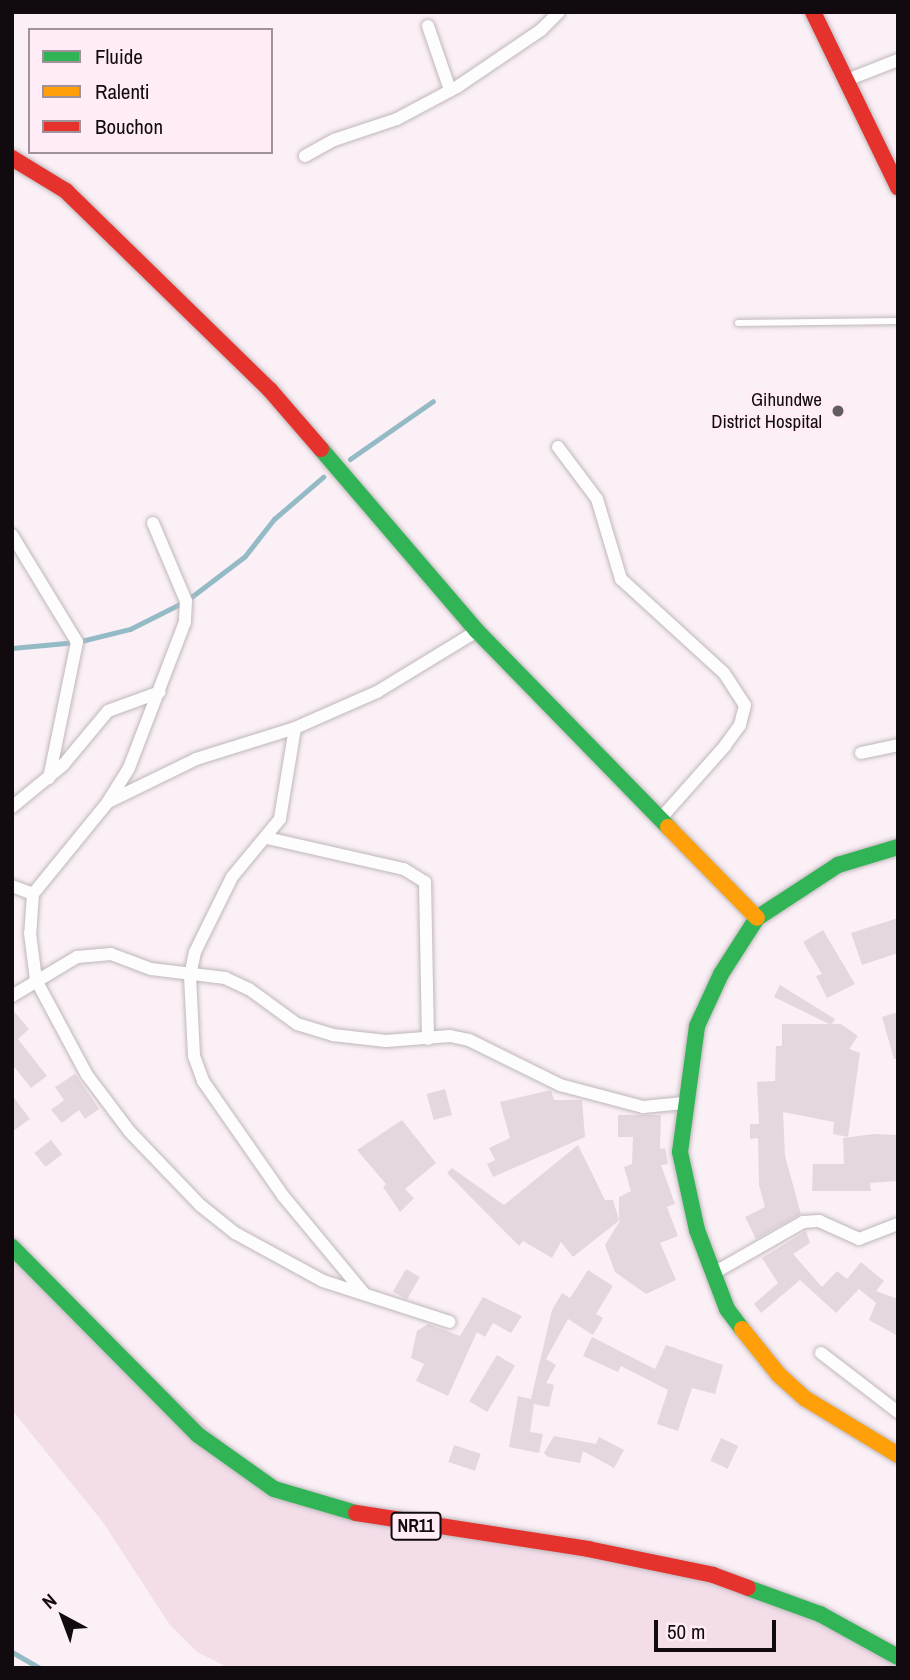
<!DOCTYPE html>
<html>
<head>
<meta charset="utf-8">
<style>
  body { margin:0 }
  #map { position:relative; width:910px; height:1680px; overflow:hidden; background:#fbf0f6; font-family:"Archivo Narrow",sans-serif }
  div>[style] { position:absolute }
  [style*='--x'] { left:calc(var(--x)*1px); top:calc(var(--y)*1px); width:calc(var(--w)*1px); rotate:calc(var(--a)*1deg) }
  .green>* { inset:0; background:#f2dde9 }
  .stream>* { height:5px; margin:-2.5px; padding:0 2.5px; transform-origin:2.5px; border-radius:2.5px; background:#94bac6 }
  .building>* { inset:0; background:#e5d7df; transform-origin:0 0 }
  .roads { filter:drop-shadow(0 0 2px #beb7bb) drop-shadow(0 0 2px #beb7bb) }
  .lane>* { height:6px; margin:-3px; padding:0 3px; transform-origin:3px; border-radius:3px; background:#fefdfe }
  .street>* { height:12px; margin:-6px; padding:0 6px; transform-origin:6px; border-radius:6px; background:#fefdfe }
  .fast>* { height:16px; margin:-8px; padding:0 8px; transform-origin:8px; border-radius:8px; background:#30b455 }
  .slow>* { height:16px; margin:-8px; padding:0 8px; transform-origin:8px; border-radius:8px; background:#ff9f0a }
  .jam>* { height:16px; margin:-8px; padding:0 8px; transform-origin:8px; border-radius:8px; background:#e5322d }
  .dots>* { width:19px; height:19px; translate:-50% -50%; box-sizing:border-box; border:4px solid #ffecf7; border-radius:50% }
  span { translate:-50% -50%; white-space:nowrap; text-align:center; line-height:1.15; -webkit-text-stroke:7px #ffecf7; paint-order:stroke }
  .shield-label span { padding:2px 5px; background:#ffecf7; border:2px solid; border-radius:5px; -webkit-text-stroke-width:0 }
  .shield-label { font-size:18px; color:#110b0f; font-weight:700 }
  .poi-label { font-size:19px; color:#110b0f }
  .right { translate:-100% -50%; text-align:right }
  .frame { position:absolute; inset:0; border:14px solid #110b0f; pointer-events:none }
  .legend { position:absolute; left:28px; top:28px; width:245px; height:126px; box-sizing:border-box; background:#ffecf7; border:2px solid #a0929a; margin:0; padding:9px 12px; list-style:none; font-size:21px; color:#110b0f }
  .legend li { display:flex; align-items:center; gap:14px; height:35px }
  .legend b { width:35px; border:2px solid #a0929a }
  .north { position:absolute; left:28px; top:1582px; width:70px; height:70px; -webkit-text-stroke:5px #ffecf7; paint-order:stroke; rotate:319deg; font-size:19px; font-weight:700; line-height:28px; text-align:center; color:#110b0f }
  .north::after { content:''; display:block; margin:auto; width:24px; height:32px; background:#110b0f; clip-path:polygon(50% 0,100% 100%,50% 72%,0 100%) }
  .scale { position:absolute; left:654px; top:1620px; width:122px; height:32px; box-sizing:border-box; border:4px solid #110b0f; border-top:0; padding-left:9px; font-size:21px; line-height:24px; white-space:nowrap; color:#110b0f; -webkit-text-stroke:5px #ffecf7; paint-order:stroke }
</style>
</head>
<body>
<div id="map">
  <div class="green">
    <div style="clip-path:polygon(12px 1247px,274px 1489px,588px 1549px,820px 1614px,898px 1668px,229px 1668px,197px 1652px,170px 1625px,102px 1521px,12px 1410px)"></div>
  </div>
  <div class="stream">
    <div style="--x:350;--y:459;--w:101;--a:-34.9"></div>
    <div style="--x:12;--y:648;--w:65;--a:-5.3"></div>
    <div style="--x:77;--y:642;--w:55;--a:-13.8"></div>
    <div style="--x:130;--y:629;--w:63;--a:-26.6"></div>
    <div style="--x:186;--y:601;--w:74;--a:-37.3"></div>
    <div style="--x:245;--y:556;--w:47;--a:-51.9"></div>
    <div style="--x:274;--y:519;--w:65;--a:-40.6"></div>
    <div style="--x:12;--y:1652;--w:32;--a:30"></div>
  </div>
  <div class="building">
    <div style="clip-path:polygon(898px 918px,898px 953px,862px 965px,851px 933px)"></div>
    <div style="clip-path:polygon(823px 930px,855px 984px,827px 998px,816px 976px,822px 974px,803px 942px)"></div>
    <div style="clip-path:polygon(780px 985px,835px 1019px,832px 1024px,841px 1024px,858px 1036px,849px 1049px,860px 1053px,848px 1137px,833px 1134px,834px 1122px,783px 1112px,785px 1156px,801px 1214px,756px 1239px,745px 1217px,765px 1207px,759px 1185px,758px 1138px,750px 1139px,750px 1124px,759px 1124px,757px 1082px,775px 1081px,776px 1046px,782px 1046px,782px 1024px,829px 1024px,774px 997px)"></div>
    <div style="clip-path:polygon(12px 1009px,29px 1029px,18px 1039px,47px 1076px,31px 1088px,12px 1064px)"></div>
    <div style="clip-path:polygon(898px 1012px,898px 1059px,894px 1059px,882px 1017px)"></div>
    <div style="clip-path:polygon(75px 1074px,99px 1109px,85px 1119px,79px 1110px,62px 1123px,51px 1110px,64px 1100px,55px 1087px)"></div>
    <div style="left:445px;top:1089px;width:27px;height:19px;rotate:75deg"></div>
    <div style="clip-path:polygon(551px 1090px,554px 1100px,582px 1100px,585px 1137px,493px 1177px,487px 1164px,495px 1160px,489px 1148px,510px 1138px,500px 1102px)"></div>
    <div style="clip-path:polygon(12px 1095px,30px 1119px,12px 1132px)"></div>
    <div style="clip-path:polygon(618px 1115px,661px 1115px,660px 1149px,665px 1148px,668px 1164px,661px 1165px,675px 1204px,667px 1207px,678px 1236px,660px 1243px,676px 1280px,646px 1294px,615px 1272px,605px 1245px,621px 1219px,573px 1257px,561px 1242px,552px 1258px,523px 1241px,519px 1246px,447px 1173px,452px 1168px,504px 1205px,578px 1145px,605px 1200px,613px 1200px,619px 1220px,619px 1197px,631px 1191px,624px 1167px,632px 1164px,633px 1137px,618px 1137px)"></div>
    <div style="clip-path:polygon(402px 1120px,436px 1163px,405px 1189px,414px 1198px,400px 1212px,383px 1187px,386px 1184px,357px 1150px)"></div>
    <div style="clip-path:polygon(874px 1134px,898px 1135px,898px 1181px,870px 1183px,871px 1191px,812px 1191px,813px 1164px,844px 1164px,843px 1138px)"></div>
    <div style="left:51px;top:1140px;width:18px;height:21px;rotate:52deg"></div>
    <div style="clip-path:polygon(806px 1231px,810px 1243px,793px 1254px,822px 1287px,837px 1271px,847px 1279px,861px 1262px,884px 1281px,876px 1291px,898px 1299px,898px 1336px,869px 1320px,876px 1303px,859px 1289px,836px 1313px,800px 1280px,761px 1313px,754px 1304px,778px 1283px,762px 1258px)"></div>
    <div style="left:406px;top:1269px;width:16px;height:26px;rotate:30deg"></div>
    <div style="clip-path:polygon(588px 1270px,613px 1286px,596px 1314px,603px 1318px,593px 1335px,568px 1319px,546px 1359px,556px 1365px,546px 1383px,554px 1385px,549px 1407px,534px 1404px,530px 1432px,543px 1434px,539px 1453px,509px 1447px,518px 1396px,531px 1399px,552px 1310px,562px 1293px,570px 1298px)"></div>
    <div style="clip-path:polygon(483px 1297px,522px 1316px,511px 1333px,493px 1323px,485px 1337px,477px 1332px,448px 1396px,416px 1381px,424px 1364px,411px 1358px,417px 1331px,428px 1324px,460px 1336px)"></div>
    <div style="clip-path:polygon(592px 1337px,655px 1369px,666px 1345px,723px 1365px,715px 1394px,692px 1388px,678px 1431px,657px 1424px,668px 1390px,621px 1366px,618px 1372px,583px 1356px)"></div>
    <div style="left:497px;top:1355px;width:21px;height:54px;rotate:31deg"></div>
    <div style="clip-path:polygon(554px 1436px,596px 1444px,599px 1437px,624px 1450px,614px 1468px,583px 1451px,580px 1463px,548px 1457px,544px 1453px)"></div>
    <div style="left:721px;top:1438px;width:19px;height:25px;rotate:25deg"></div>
    <div style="left:454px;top:1445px;width:28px;height:18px;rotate:18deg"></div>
  </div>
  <div class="roads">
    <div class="lane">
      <div style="--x:738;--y:323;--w:160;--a:-0.7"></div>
    </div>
    <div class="street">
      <div style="--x:428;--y:26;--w:68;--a:71"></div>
      <div style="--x:847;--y:80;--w:55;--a:-21.4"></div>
      <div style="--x:305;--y:156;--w:33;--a:-29"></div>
      <div style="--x:334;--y:140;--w:66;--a:-18.4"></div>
      <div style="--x:397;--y:119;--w:68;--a:-28.1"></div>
      <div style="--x:457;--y:87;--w:102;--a:-34.2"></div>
      <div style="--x:541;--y:30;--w:25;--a:-45"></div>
      <div style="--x:558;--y:447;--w:65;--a:53.1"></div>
      <div style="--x:597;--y:499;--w:84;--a:73.3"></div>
      <div style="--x:621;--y:579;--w:139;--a:42.4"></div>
      <div style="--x:724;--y:673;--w:38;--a:57"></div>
      <div style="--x:745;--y:705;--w:21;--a:104"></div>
      <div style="--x:740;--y:725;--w:26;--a:126"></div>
      <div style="--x:725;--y:746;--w:96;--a:131.6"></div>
      <div style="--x:153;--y:523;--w:85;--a:67.1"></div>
      <div style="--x:186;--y:601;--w:21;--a:93"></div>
      <div style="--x:185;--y:622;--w:156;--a:111"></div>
      <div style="--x:129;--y:768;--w:40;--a:122"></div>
      <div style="--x:108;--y:802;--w:119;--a:129.2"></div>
      <div style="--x:33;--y:894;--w:39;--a:94"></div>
      <div style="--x:30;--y:933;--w:47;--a:82.7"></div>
      <div style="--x:36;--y:980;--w:108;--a:61.8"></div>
      <div style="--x:87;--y:1075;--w:71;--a:53"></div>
      <div style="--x:130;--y:1132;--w:101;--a:46.2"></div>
      <div style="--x:200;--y:1205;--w:45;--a:38.7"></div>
      <div style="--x:235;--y:1233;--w:100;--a:28.6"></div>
      <div style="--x:323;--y:1281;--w:133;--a:17.9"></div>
      <div style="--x:12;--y:535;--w:125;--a:58.7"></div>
      <div style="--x:77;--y:642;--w:139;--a:101.6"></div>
      <div style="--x:295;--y:728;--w:92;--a:99.4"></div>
      <div style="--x:280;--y:819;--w:75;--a:129.6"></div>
      <div style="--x:232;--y:877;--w:84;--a:116.3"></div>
      <div style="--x:195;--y:952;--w:25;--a:102"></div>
      <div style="--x:190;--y:976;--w:80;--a:87.1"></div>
      <div style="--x:194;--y:1056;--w:27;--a:70"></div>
      <div style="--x:203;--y:1081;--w:141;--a:55.1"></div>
      <div style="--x:284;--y:1197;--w:124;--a:50.3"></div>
      <div style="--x:861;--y:753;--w:38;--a:-12"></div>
      <div style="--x:108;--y:802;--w:98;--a:-26"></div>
      <div style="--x:196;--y:759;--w:104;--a:-17.4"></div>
      <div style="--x:295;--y:728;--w:90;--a:-23.7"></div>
      <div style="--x:377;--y:692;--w:117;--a:-31.4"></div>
      <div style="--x:12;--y:807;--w:66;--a:-39.5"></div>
      <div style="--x:63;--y:765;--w:70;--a:-50.2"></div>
      <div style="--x:108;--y:711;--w:55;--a:-20.1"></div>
      <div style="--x:267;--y:838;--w:140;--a:12.8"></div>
      <div style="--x:404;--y:869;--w:25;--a:32"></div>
      <div style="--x:425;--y:882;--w:157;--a:88.9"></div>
      <div style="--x:12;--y:886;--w:22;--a:21"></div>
      <div style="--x:12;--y:996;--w:76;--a:-31"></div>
      <div style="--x:77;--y:957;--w:34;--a:-5"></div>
      <div style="--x:111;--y:954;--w:43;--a:20.6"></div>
      <div style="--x:151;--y:969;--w:75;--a:6.9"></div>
      <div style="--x:225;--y:978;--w:26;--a:25"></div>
      <div style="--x:249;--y:989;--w:59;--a:36.1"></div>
      <div style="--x:297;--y:1024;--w:38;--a:17"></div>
      <div style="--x:333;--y:1035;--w:53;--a:6.5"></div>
      <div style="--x:386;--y:1041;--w:64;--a:-4.5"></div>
      <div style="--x:450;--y:1036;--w:19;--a:12"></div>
      <div style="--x:469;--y:1040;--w:102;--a:26.3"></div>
      <div style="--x:560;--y:1085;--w:86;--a:14.8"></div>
      <div style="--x:643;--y:1107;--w:41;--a:-5.6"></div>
      <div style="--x:712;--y:1274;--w:105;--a:-29.7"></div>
      <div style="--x:803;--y:1222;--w:16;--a:-4"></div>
      <div style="--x:819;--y:1221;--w:44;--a:24.2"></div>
      <div style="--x:859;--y:1239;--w:42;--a:-21"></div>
      <div style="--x:821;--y:1353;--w:97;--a:37.5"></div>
    </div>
    <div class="fast">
      <div style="--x:321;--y:449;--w:240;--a:49.4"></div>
      <div style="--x:477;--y:631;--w:274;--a:45.7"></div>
      <div style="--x:12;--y:1247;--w:264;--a:45.3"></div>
      <div style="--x:198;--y:1435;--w:93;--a:35.4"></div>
      <div style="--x:274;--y:1489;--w:85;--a:16.3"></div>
      <div style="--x:742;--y:1329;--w:25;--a:-127"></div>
      <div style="--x:727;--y:1309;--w:85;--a:-110.8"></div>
      <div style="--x:697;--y:1230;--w:80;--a:-102.3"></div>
      <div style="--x:680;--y:1152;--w:127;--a:-82.3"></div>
      <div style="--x:697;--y:1026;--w:57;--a:-65.2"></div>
      <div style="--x:721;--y:974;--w:67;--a:-57.3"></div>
      <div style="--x:757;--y:918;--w:97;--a:-33.2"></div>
      <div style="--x:838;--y:865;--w:63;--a:-16.7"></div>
      <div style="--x:748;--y:1588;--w:77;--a:19.9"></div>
      <div style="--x:820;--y:1614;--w:89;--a:28.9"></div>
    </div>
    <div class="slow">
      <div style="--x:668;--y:827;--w:127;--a:45.6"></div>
      <div style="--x:742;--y:1329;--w:59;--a:51.2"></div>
      <div style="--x:779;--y:1375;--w:36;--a:42"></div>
      <div style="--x:806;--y:1399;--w:108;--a:31.3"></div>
    </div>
    <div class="jam">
      <div style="--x:813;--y:12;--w:195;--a:64.1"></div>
      <div style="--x:12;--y:158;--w:63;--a:31.4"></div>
      <div style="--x:66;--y:191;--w:285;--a:44.3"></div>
      <div style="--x:270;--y:390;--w:78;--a:49.2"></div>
      <div style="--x:356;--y:1513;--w:235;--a:8.8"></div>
      <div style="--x:588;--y:1549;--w:128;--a:11.7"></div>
      <div style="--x:713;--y:1575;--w:37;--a:20"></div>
    </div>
  </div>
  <div class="dots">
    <div style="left:838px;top:411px;background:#635b60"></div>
  </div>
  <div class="shield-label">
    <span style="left:416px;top:1526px">NR11</span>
  </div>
  <div class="poi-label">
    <span class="right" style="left:822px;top:411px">Gihundwe<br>District Hospital</span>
  </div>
  <div class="frame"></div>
  <ul class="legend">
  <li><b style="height:9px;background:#30b455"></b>Fluide</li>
  <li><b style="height:9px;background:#ff9f0a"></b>Ralenti</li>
  <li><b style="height:9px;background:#e5322d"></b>Bouchon</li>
  </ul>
  <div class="north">N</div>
  <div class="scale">50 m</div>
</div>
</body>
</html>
